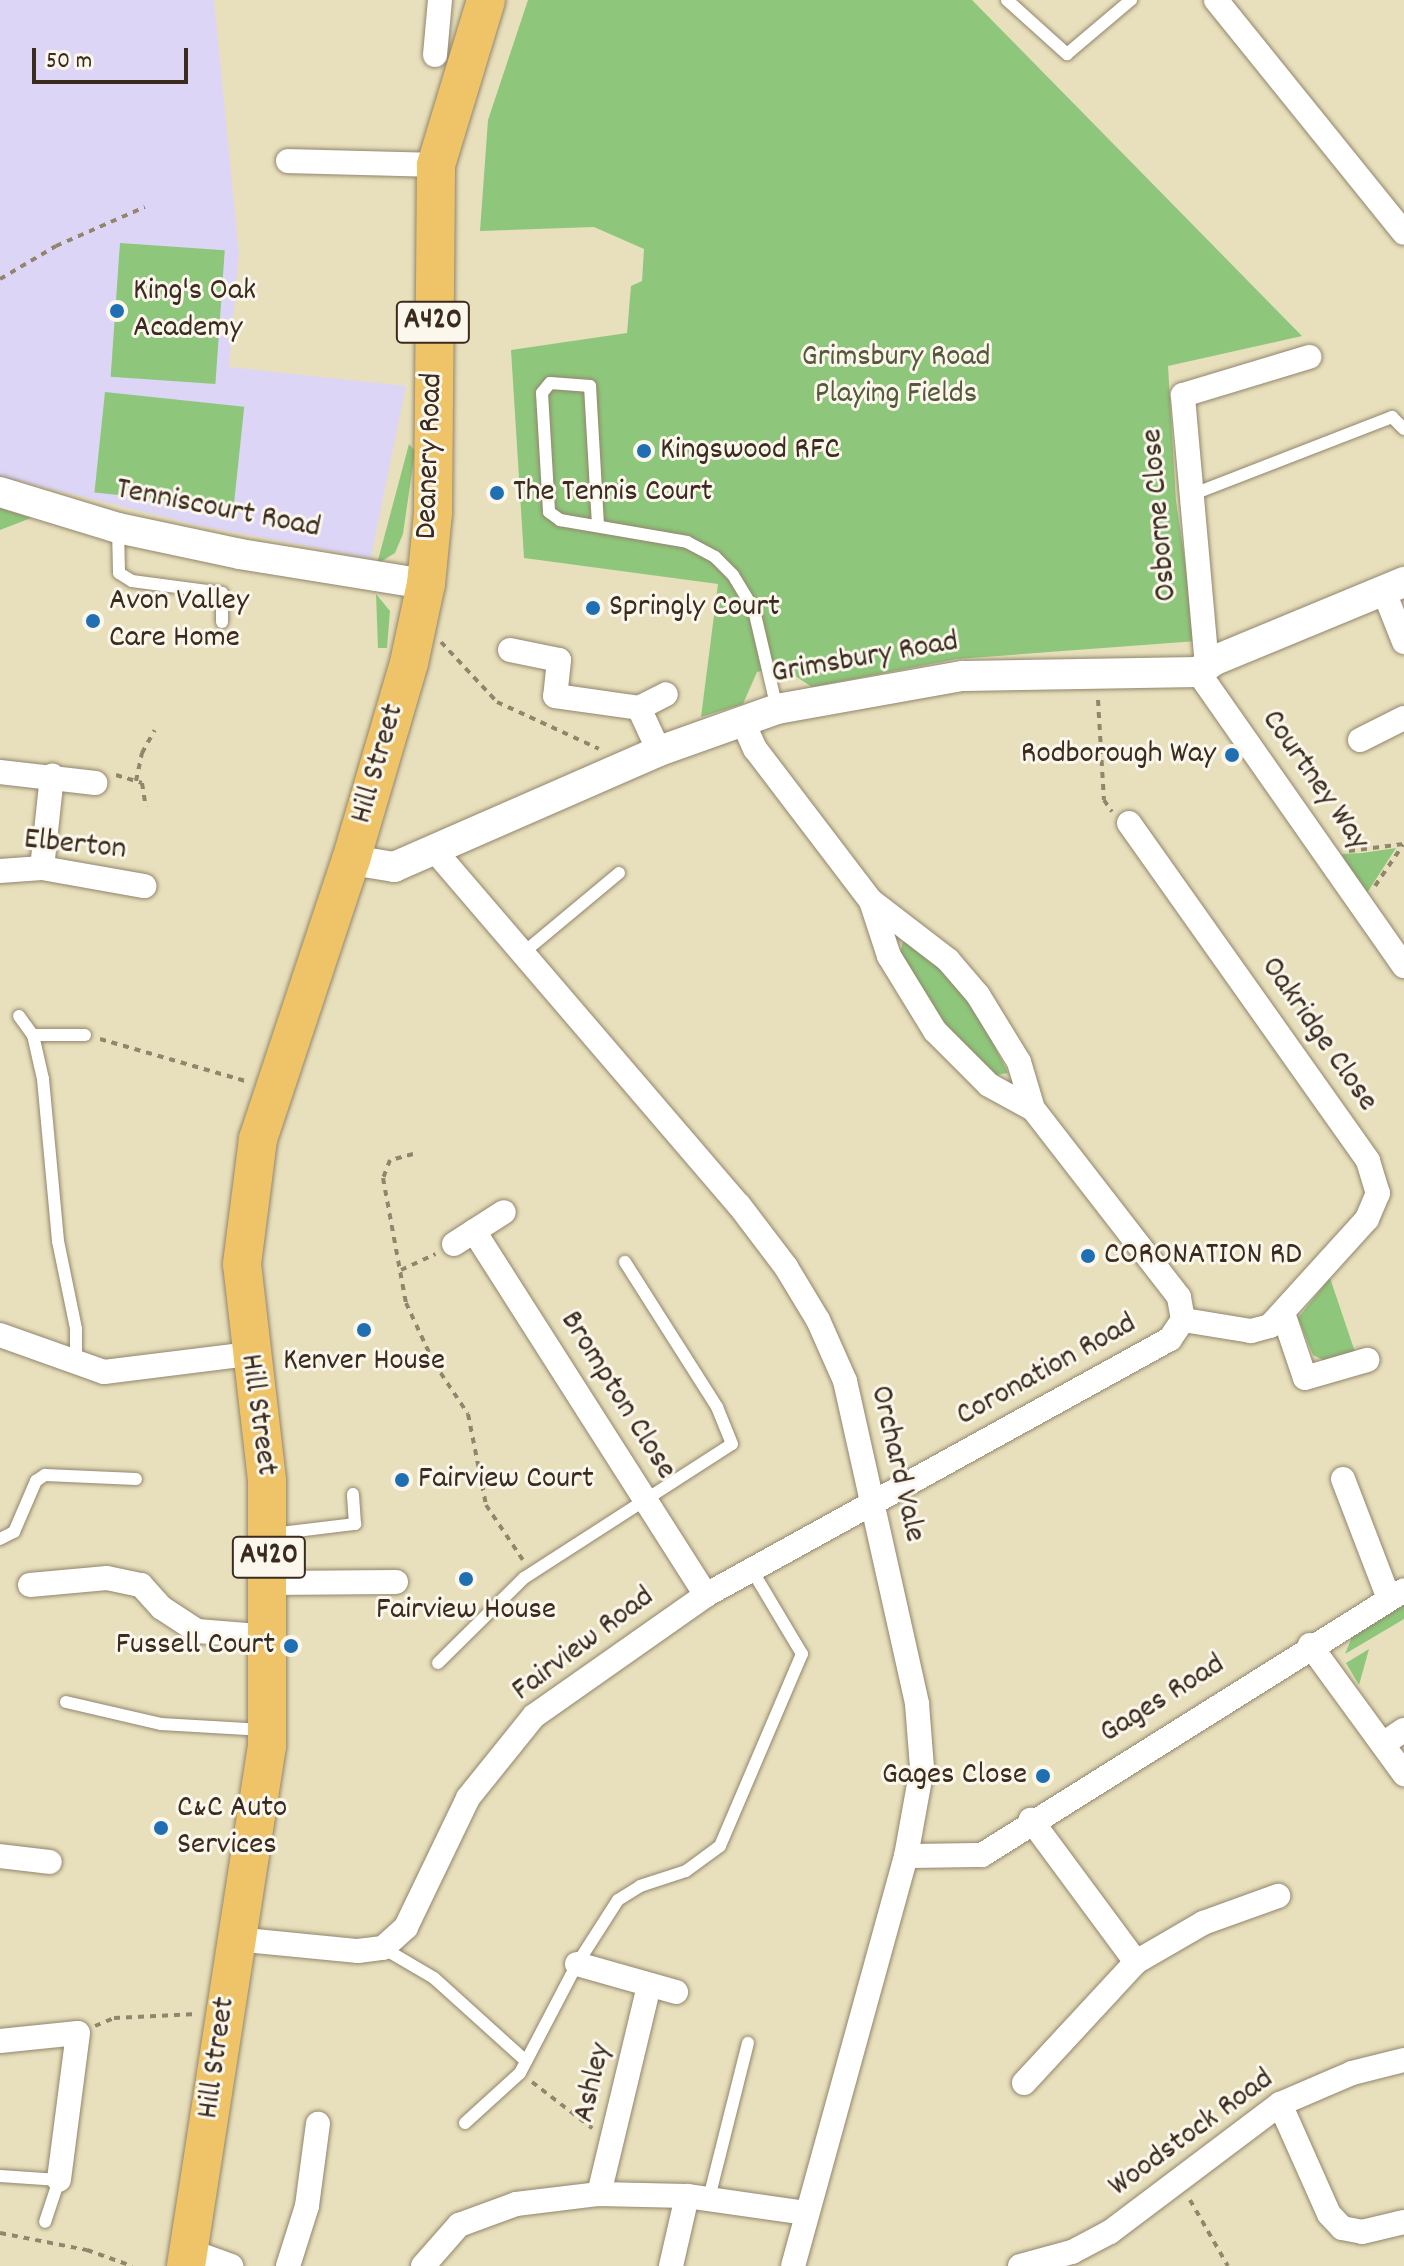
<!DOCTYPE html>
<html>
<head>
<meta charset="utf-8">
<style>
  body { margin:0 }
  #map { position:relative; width:1404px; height:2266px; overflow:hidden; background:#e8e0bc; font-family:Dekko,sans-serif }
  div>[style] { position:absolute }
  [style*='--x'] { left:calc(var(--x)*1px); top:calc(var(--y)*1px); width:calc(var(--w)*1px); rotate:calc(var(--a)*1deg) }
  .built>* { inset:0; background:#ddd5f6 }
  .green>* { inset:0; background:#8ec77b; transform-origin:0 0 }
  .path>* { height:4px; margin-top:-2px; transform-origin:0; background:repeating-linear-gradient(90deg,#92856d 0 6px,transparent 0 12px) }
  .roads { filter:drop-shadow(0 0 2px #92856d) drop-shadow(0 0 2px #92856d) }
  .service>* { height:12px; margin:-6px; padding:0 6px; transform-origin:6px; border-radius:6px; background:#fff }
  .minor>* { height:24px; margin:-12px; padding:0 12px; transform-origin:12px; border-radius:12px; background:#fff }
  .tertiary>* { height:30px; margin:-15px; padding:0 15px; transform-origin:15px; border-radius:15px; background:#fff }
  .primary>* { height:38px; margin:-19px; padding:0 19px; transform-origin:19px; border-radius:19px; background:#efc469 }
  .dots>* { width:22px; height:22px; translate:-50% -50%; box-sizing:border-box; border:4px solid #fbf7ec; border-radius:50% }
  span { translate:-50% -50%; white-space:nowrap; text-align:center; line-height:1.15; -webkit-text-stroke:6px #fbf7ec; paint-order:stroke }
  .shield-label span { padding:2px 6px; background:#fbf7ec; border:2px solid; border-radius:6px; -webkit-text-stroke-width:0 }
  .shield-label { font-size:30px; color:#3b2a1e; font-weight:700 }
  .poi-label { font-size:32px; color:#3b2a1e }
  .left { translate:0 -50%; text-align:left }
  .right { translate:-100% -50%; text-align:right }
  .park-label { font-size:32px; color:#54593a }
  .street-label { font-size:32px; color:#3b2a1e }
  .scale { position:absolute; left:32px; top:48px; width:156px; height:36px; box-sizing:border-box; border:4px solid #3b2a1e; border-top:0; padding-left:10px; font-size:24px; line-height:28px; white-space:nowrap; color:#3b2a1e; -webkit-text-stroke:6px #fbf7ec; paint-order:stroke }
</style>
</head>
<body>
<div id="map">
  <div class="built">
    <div style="clip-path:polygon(0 0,214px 0,239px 253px,229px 367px,406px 386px,371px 558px,197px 525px,0 476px)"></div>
  </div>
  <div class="green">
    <div style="clip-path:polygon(528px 0,972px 0,1302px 336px,1168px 366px,1176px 501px,1197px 641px,957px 659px,812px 687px,780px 666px,757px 672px,743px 704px,701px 717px,718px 584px,524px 558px,511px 350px,627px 333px,631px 286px,642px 281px,644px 249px,594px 227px,480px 231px,488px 120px)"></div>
    <div style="left:120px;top:243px;width:105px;height:134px;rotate:4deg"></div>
    <div style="left:105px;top:392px;width:140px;height:101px;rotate:6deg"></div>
    <div style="clip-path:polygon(409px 444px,415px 451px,403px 534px,395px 553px,377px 564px)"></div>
    <div style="clip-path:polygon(0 508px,31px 518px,0 530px)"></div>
    <div style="clip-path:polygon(376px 594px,390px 611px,387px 648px,378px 648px)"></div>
    <div style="clip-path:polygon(1396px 848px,1367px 893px,1341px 854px,1362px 853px)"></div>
    <div style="clip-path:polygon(903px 941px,916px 944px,973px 1003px,1008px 1073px,996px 1075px,966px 1052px,943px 1024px,900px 954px)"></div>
    <div style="clip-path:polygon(1330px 1278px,1355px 1352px,1327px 1362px,1313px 1355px,1298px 1318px)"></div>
    <div style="clip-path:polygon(1404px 1604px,1404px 1619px,1345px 1654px,1354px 1632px)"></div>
    <div style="clip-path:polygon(1369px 1649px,1359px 1685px,1346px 1663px)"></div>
  </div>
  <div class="path">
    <div style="--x:0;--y:279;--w:65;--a:-30.5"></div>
    <div style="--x:56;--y:246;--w:97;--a:-23.7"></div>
    <div style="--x:441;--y:642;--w:82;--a:47"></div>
    <div style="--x:497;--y:702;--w:112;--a:24.7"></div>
    <div style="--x:1098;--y:700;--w:100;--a:86.6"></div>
    <div style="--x:1104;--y:800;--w:14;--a:56"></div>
    <div style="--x:116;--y:775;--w:27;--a:17"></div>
    <div style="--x:142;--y:783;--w:24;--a:81"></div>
    <div style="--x:136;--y:781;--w:29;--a:-78"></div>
    <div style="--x:142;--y:753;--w:26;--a:-61"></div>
    <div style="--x:1349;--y:851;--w:55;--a:-7.3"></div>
    <div style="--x:1375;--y:886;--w:50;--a:-55.7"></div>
    <div style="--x:100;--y:1039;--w:155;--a:16.1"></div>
    <div style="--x:413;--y:1154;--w:24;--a:165"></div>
    <div style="--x:390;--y:1160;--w:19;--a:111"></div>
    <div style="--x:383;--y:1178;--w:127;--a:79.6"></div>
    <div style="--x:406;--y:1303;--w:66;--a:65"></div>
    <div style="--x:434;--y:1363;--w:61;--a:56.3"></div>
    <div style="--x:468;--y:1414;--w:93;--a:78.8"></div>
    <div style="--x:486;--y:1505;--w:66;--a:56.1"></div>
    <div style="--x:401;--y:1270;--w:38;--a:-25"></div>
    <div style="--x:95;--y:2026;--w:21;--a:-23"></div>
    <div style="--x:114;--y:2018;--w:83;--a:-2.8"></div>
    <div style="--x:532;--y:2082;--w:76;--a:37.5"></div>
    <div style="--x:1190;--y:2200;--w:76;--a:60.1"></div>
    <div style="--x:0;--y:2233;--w:89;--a:11.1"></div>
    <div style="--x:87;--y:2250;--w:48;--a:19.6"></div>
  </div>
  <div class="roads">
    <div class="service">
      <div style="--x:1007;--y:0;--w:81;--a:42"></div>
      <div style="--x:1067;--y:54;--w:84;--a:-40.2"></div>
      <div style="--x:1191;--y:495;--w:216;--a:-21.2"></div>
      <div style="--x:1392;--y:417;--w:17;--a:45"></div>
      <div style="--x:598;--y:525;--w:139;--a:-93.3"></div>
      <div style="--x:590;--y:386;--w:40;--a:-175.7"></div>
      <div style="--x:550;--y:383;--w:13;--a:129"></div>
      <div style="--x:542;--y:393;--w:119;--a:86.6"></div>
      <div style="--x:549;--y:512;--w:14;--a:36"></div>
      <div style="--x:560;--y:520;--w:129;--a:9.8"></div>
      <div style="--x:687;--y:542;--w:32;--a:28"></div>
      <div style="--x:715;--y:557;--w:25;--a:45"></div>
      <div style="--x:733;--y:575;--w:41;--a:59"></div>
      <div style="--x:754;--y:610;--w:102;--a:76.9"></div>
      <div style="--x:118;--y:528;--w:45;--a:88.7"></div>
      <div style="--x:119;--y:573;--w:15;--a:32"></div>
      <div style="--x:132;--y:581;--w:91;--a:7.6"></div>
      <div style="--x:222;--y:593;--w:29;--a:90"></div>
      <div style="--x:523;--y:953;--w:125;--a:-39.8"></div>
      <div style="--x:19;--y:1016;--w:24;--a:54"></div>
      <div style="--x:33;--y:1035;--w:45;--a:77.2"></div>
      <div style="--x:43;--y:1079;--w:163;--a:84.7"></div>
      <div style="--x:58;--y:1241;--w:90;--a:78.4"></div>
      <div style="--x:76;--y:1329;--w:36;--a:90"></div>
      <div style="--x:33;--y:1035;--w:52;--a:0"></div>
      <div style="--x:272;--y:1534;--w:84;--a:-6.9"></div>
      <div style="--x:355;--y:1524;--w:30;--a:-94"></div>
      <div style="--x:0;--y:1539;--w:16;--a:-27"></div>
      <div style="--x:14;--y:1532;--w:56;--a:-66.7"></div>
      <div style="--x:36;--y:1481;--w:11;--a:-34"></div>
      <div style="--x:45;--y:1475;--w:91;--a:2.5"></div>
      <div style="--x:438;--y:1663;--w:121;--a:-44.7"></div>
      <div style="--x:524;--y:1578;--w:247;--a:-32.8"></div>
      <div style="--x:732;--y:1444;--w:40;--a:-112"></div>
      <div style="--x:717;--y:1407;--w:172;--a:-122.4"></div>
      <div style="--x:66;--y:1702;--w:98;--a:13"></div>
      <div style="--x:161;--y:1724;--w:103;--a:3.3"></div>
      <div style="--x:383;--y:1948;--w:59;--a:30.5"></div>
      <div style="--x:434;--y:1978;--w:124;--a:42.1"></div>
      <div style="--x:465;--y:2123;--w:74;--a:-42.3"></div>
      <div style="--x:520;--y:2073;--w:123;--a:-62.4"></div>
      <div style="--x:577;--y:1964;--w:76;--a:-57.4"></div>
      <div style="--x:618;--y:1900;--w:26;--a:-32"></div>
      <div style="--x:640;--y:1886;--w:48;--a:-18.1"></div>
      <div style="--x:686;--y:1871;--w:42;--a:-36.3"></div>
      <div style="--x:720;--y:1846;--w:209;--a:-66.9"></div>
      <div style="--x:802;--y:1654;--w:98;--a:-120.8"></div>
      <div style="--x:0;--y:2176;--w:59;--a:3.9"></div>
      <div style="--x:59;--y:2180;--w:44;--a:108.4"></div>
      <div style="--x:709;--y:2198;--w:160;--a:-75.9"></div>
    </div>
    <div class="minor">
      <div style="--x:1216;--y:0;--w:299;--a:51.1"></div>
      <div style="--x:435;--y:55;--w:55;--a:-84.8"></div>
      <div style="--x:288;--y:161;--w:148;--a:1.5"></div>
      <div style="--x:1383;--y:589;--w:57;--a:68.4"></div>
      <div style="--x:510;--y:650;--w:50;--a:11.5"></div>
      <div style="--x:559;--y:660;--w:36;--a:96"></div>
      <div style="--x:555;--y:696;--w:85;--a:8.1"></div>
      <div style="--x:639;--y:708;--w:47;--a:65.1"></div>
      <div style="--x:1207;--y:666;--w:272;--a:-95.1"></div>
      <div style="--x:1183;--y:395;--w:132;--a:-16.8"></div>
      <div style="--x:1198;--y:672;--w:359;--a:55"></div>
      <div style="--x:639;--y:708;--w:30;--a:-27"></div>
      <div style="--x:1360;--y:740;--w:49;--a:-26.6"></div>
      <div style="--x:0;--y:772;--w:96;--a:6.6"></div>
      <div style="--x:1129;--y:823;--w:414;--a:54.7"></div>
      <div style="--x:1368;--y:1161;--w:34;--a:73"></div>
      <div style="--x:1378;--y:1193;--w:28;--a:113"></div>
      <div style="--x:1367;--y:1219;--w:144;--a:132.2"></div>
      <div style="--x:1270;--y:1326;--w:20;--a:165"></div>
      <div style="--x:1251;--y:1331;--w:69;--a:-170.8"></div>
      <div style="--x:436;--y:852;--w:465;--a:49.4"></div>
      <div style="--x:739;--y:1205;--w:78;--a:52.8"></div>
      <div style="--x:786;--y:1267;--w:62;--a:58.9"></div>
      <div style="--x:818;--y:1320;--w:67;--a:66.1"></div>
      <div style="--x:845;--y:1381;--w:331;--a:77.4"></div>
      <div style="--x:917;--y:1704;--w:64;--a:85.5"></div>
      <div style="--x:922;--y:1768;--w:89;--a:100.3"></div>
      <div style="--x:906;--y:1856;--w:425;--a:105.4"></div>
      <div style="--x:42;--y:868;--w:93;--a:-83.8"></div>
      <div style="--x:0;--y:871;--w:42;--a:-4.1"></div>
      <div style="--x:42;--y:868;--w:104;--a:10"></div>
      <div style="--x:871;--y:901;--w:58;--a:71.9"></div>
      <div style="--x:889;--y:956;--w:88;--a:58.5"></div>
      <div style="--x:935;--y:1031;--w:76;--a:45"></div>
      <div style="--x:989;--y:1085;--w:50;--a:28.6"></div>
      <div style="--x:474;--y:1231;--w:432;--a:57.5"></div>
      <div style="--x:454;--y:1244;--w:59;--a:-32.6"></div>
      <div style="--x:1284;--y:1316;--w:65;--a:71.3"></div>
      <div style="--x:1305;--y:1378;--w:65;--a:-16.2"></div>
      <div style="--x:0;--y:1335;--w:110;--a:19.6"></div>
      <div style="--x:104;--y:1372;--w:145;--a:-7.1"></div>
      <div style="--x:1343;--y:1479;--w:125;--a:69"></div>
      <div style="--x:270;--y:1583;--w:126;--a:-0.5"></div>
      <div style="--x:30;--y:1585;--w:77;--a:-5.2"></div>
      <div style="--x:107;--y:1578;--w:35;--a:12"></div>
      <div style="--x:141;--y:1585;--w:31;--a:48"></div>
      <div style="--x:162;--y:1608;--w:42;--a:33.3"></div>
      <div style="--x:197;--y:1631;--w:74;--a:4.6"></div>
      <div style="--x:1310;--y:1645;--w:160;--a:53.9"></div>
      <div style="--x:1383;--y:1744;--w:25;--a:-34"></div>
      <div style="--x:0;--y:1856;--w:50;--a:6.8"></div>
      <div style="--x:906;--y:1856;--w:76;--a:-0.8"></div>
      <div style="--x:982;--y:1855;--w:498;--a:-32.1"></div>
      <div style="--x:235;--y:1939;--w:124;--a:5.6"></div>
      <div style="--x:358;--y:1951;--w:25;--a:-7"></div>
      <div style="--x:383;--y:1948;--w:31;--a:-42"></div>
      <div style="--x:406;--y:1927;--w:143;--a:-64.3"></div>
      <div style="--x:468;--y:1798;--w:105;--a:-51.2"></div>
      <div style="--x:534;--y:1716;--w:210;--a:-35.1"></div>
      <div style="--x:706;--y:1595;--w:530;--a:-28.89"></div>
      <div style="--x:1170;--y:1339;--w:23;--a:-56"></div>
      <div style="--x:1183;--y:1320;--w:23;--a:-100"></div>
      <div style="--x:1179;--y:1297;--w:238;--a:-127.8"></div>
      <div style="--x:1033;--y:1109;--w:49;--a:-106.6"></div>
      <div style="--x:1019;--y:1062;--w:79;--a:-121.5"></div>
      <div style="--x:978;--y:995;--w:46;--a:-130.6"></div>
      <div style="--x:948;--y:960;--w:97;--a:-142.5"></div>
      <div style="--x:871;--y:901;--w:191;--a:-127.3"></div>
      <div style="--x:755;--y:749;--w:32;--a:-114"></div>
      <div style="--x:1136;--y:1962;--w:78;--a:-30.2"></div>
      <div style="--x:1203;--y:1923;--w:80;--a:-19.8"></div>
      <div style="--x:577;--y:1964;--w:103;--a:15.8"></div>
      <div style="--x:0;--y:2041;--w:78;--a:-5.9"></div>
      <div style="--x:78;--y:2033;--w:148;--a:97.4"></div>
      <div style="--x:1024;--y:2083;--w:165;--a:-47.2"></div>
      <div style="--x:1136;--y:1962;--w:177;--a:-126.5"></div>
      <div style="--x:1280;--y:2104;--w:120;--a:66"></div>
      <div style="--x:1329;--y:2214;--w:19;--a:47"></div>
      <div style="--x:1342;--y:2228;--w:20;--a:11"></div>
      <div style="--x:1362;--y:2232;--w:43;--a:-13.4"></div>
      <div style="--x:599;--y:2194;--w:215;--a:-76.5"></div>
      <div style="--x:190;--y:2251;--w:44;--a:20.1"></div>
      <div style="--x:288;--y:2266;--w:63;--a:-72.4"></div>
      <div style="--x:307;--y:2206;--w:83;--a:-82.4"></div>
      <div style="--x:423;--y:2266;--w:55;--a:-48.7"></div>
      <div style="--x:459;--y:2225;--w:61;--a:-20.2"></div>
      <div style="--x:516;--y:2204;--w:84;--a:-6.9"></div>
      <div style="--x:599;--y:2194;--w:88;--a:1.3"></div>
      <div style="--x:687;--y:2196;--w:121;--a:8.1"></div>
      <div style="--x:671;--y:2266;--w:72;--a:-77.1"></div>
      <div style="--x:1020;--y:2266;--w:54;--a:-15.1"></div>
      <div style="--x:1072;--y:2252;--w:43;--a:-27.8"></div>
      <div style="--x:1110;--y:2232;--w:213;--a:-37"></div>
      <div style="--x:1280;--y:2104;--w:78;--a:-23.3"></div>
      <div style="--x:1352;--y:2073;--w:54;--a:-14"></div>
    </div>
    <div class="tertiary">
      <div style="--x:0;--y:492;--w:123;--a:17"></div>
      <div style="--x:118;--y:528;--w:125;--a:12"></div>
      <div style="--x:240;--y:554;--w:188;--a:9.2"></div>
      <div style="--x:351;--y:860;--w:44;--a:9.2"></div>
      <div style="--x:394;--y:867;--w:289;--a:-23.6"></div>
      <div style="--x:659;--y:751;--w:125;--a:-19.6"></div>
      <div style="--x:777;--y:709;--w:189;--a:-10.1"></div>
      <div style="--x:963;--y:676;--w:235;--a:-1"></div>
      <div style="--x:1198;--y:672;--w:19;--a:-36"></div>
      <div style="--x:1213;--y:661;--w:207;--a:-22.5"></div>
    </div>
    <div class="primary">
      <div style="--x:186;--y:2266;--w:526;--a:-81.15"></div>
      <div style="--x:267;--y:1746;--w:266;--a:-90"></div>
      <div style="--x:267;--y:1480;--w:217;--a:-96.6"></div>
      <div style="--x:242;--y:1264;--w:126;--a:-82.7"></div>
      <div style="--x:258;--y:1139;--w:294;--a:-71.6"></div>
      <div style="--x:351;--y:860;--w:205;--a:-73.6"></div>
      <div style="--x:409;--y:663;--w:81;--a:-77.9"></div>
      <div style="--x:426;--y:584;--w:71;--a:-84.4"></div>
      <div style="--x:433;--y:513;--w:348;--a:-89.5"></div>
      <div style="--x:436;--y:165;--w:172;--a:-73.1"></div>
    </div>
  </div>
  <div class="dots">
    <div style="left:117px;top:311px;background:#1f6fb2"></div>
    <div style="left:644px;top:451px;background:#1f6fb2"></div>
    <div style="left:497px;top:493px;background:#1f6fb2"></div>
    <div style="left:593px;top:608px;background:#1f6fb2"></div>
    <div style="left:93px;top:621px;background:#1f6fb2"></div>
    <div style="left:1232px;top:755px;background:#1f6fb2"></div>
    <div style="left:1088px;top:1256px;background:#1f6fb2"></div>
    <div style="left:364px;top:1330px;background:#1f6fb2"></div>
    <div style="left:402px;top:1480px;background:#1f6fb2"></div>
    <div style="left:466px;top:1579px;background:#1f6fb2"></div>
    <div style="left:291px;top:1646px;background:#1f6fb2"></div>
    <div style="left:1043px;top:1776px;background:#1f6fb2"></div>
    <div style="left:161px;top:1828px;background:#1f6fb2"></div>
  </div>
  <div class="shield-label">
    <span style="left:433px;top:322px">A420</span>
    <span style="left:269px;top:1557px">A420</span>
  </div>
  <div class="poi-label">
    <span class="left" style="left:133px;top:311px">King's Oak<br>Academy</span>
    <span class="left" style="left:660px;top:451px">Kingswood RFC</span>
    <span class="left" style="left:513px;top:493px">The Tennis Court</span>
    <span class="left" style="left:109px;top:621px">Avon Valley<br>Care Home</span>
    <span class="left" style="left:609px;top:608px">Springly Court</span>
    <span class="right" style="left:1216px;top:755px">Rodborough Way</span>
    <span class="left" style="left:1104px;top:1256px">CORONATION RD</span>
    <span style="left:364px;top:1362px">Kenver House</span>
    <span class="left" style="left:418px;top:1480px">Fairview Court</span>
    <span style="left:466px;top:1611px">Fairview House</span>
    <span class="right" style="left:275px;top:1646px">Fussell Court</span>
    <span class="right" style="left:1027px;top:1776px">Gages Close</span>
    <span class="left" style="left:177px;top:1828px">C&amp;C Auto<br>Services</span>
  </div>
  <div class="park-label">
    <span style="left:896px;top:377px">Grimsbury Road<br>Playing Fields</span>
  </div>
  <div class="street-label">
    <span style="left:431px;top:456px;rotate:-88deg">Deanery Road</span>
    <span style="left:218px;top:510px;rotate:11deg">Tenniscourt Road</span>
    <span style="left:1161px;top:515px;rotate:-95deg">Osborne Close</span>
    <span style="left:865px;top:659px;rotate:-10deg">Grimsbury Road</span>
    <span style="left:379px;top:764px;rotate:-74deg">Hill Street</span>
    <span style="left:1314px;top:781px;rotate:55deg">Courtney Way</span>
    <span style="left:75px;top:846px;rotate:6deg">Elberton</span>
    <span style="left:1318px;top:1035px;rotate:55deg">Oakridge Close</span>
    <span style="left:1047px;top:1371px;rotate:-29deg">Coronation Road</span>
    <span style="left:617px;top:1396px;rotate:58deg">Brompton Close</span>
    <span style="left:257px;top:1415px;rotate:82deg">Hill Street</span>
    <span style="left:896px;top:1464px;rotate:77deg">Orchard Vale</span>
    <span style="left:584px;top:1645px;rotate:-37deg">Fairview Road</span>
    <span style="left:1163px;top:1700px;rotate:-32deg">Gages Road</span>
    <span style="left:218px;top:2058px;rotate:-82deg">Hill Street</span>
    <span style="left:594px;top:2083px;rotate:-77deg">Ashley</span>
    <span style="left:1192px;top:2134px;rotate:-36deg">Woodstock Road</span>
  </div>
  <div class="scale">50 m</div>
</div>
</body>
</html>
